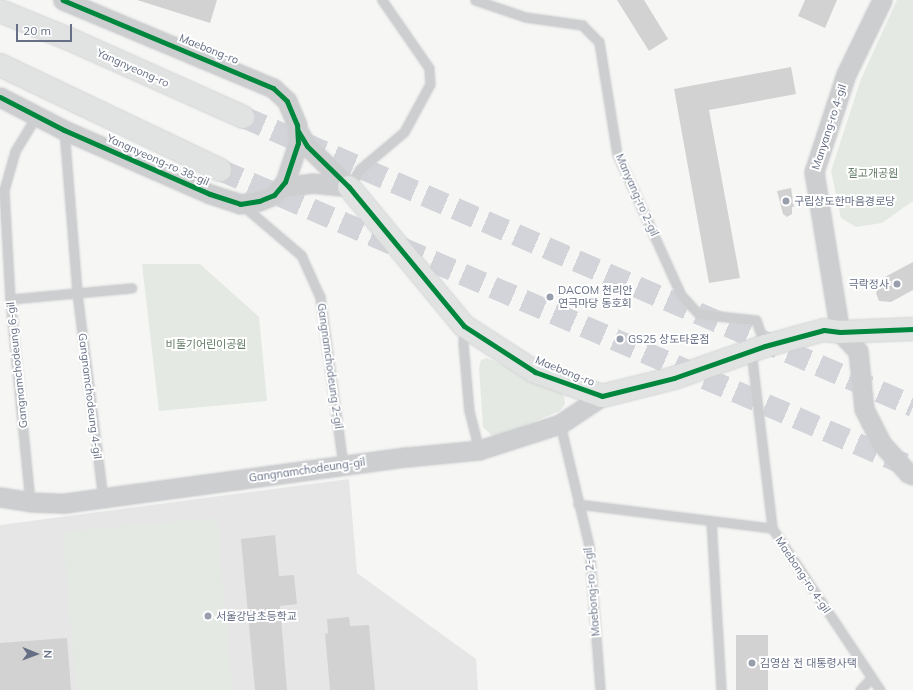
<!DOCTYPE html>
<html>
<head>
<meta charset="utf-8">
<style>
  body { margin:0 }
  #map { position:relative; width:913px; height:690px; overflow:hidden; background:#f6f6f5; font-family:Mulish,"Noto Sans KR",sans-serif }
  div>[style] { position:absolute }
  [style*='--x'] { left:calc(var(--x)*1px); top:calc(var(--y)*1px); width:calc(var(--w)*1px); rotate:calc(var(--a)*1deg) }
  .built>* { inset:0; background:#e6e6e7 }
  .green>* { inset:0; background:#e4e9e3; transform-origin:0 0 }
  .building>* { inset:0; background:#d2d2d3; transform-origin:0 0 }
  .primary-tunnel>* { height:22px; margin-top:-11px; transform-origin:0; background:repeating-linear-gradient(90deg,#d2d4d9 0 22px,transparent 0 33px) }
  .roads { filter:drop-shadow(0 0 1px #d2d2d4) drop-shadow(0 0 1px #d2d2d4) }
  .lane>* { height:9px; margin:-4.5px; padding:0 4.5px; transform-origin:4.5px; border-radius:4.5px; background:#cdced0 }
  .street>* { height:19px; margin:-9.5px; padding:0 9.5px; transform-origin:9.5px; border-radius:9.5px; background:#cdced0 }
  .secondary>* { height:22px; margin:-11px; padding:0 11px; transform-origin:11px; border-radius:11px; background:#e1e2e2 }
  .primary>* { height:22px; margin:-11px; padding:0 11px; transform-origin:11px; border-radius:11px; background:#e1e2e2 }
  .cycleway>* { height:5px; margin:-2.5px; padding:0 2.5px; transform-origin:2.5px; border-radius:2.5px; background:#00873e }
  .dots>* { width:11px; height:11px; translate:-50% -50%; box-sizing:border-box; border:2px solid #fff; border-radius:50% }
  span { translate:-50% -50%; white-space:nowrap; text-align:center; line-height:1.15; -webkit-text-stroke:4px #fff; paint-order:stroke }
  .street-label { font-size:11px; color:#666f85 }
  .park-label { font-size:11px; color:#657c66 }
  .poi-label { font-size:11px; color:#666f85 }
  .left { translate:0 -50%; text-align:left }
  .right { translate:-100% -50%; text-align:right }
  .north { position:absolute; left:16px; top:634px; width:40px; height:40px; -webkit-text-stroke:3px #fff; paint-order:stroke; rotate:91deg; font-size:11px; font-weight:700; line-height:16px; text-align:center; color:#666f85 }
  .north::after { content:''; display:block; margin:auto; width:14px; height:18px; background:#666f85; clip-path:polygon(50% 0,100% 100%,50% 72%,0 100%) }
  .scale { position:absolute; left:16px; top:24px; width:56px; height:18px; box-sizing:border-box; border:2px solid #666f85; border-top:0; padding-left:5px; font-size:12px; line-height:14px; white-space:nowrap; color:#666f85; -webkit-text-stroke:3px #fff; paint-order:stroke }
</style>
</head>
<body>
<div id="map">
  <div class="built">
    <div style="clip-path:polygon(349px 479px,357px 573px,476px 659px,478px 690px,0 690px,0 525px)"></div>
  </div>
  <div class="green">
    <div style="clip-path:polygon(897px 0,913px 0,913px 201px,882px 223px,856px 227px,841px 218px,831px 171px,861px 79px)"></div>
    <div style="clip-path:polygon(142px 264px,200px 264px,259px 317px,267px 401px,159px 411px)"></div>
    <div style="clip-path:polygon(487px 358px,560px 391px,564px 396px,565px 404px,560px 411px,497px 437px,491px 435px,483px 427px,479px 368px,481px 360px)"></div>
    <div style="left:217px;top:518px;width:173px;height:155px;rotate:85deg"></div>
  </div>
  <div class="building">
    <div style="clip-path:polygon(137px 0,217px 0,210px 23px)"></div>
    <div style="clip-path:polygon(617px 0,644px 0,668px 39px,649px 51px)"></div>
    <div style="clip-path:polygon(805px 0,837px 0,825px 28px,798px 16px)"></div>
    <div style="clip-path:polygon(791px 67px,796px 94px,709px 110px,740px 278px,709px 283px,674px 89px)"></div>
    <div style="clip-path:polygon(791px 188px,794px 207px,792px 207px,792px 214px,787px 217px,783px 214px,777px 191px)"></div>
    <div style="clip-path:polygon(913px 262px,913px 290px,891px 302px,879px 301px,876px 293px,883px 278px)"></div>
    <div style="clip-path:polygon(275px 535px,279px 576px,294px 575px,297px 604px,280px 606px,287px 690px,255px 690px,241px 539px)"></div>
    <div style="clip-path:polygon(349px 617px,350px 626px,369px 625px,375px 690px,330px 690px,325px 634px,328px 633px,327px 619px)"></div>
    <div style="left:736px;top:635px;width:32px;height:55px"></div>
    <div style="clip-path:polygon(67px 638px,71px 690px,0 690px,0 643px)"></div>
  </div>
  <div class="primary-tunnel">
    <div style="--x:243;--y:117;--w:730;--a:23.33"></div>
    <div style="--x:220;--y:170;--w:745;--a:23.26"></div>
  </div>
  <div class="roads">
    <div class="lane">
      <div style="--x:475;--y:0;--w:53;--a:18.8"></div>
      <div style="--x:525;--y:17;--w:58;--a:8"></div>
      <div style="--x:582;--y:25;--w:24;--a:45"></div>
      <div style="--x:599;--y:42;--w:113;--a:80.9"></div>
      <div style="--x:617;--y:154;--w:155;--a:65.6"></div>
      <div style="--x:681;--y:295;--w:26;--a:47"></div>
      <div style="--x:699;--y:314;--w:57;--a:6"></div>
      <div style="--x:756;--y:320;--w:28;--a:71"></div>
      <div style="--x:64;--y:130;--w:164;--a:85.4"></div>
      <div style="--x:77;--y:293;--w:208;--a:82.8"></div>
      <div style="--x:349;--y:187;--w:21;--a:-59"></div>
      <div style="--x:360;--y:169;--w:57;--a:-40.1"></div>
      <div style="--x:404;--y:132;--w:55;--a:-61.6"></div>
      <div style="--x:430;--y:84;--w:16;--a:-94"></div>
      <div style="--x:429;--y:68;--w:83;--a:-124.7"></div>
      <div style="--x:241;--y:204;--w:79;--a:40.4"></div>
      <div style="--x:301;--y:255;--w:46;--a:65.7"></div>
      <div style="--x:320;--y:297;--w:171;--a:82.2"></div>
      <div style="--x:10;--y:299;--w:122;--a:-5.2"></div>
      <div style="--x:464;--y:328;--w:15;--a:94"></div>
      <div style="--x:463;--y:343;--w:68;--a:85"></div>
      <div style="--x:469;--y:411;--w:40;--a:75.6"></div>
      <div style="--x:751;--y:351;--w:178;--a:83.2"></div>
      <div style="--x:772;--y:528;--w:195;--a:56.3"></div>
      <div style="--x:560;--y:424;--w:125;--a:76.6"></div>
      <div style="--x:589;--y:546;--w:144;--a:85.6"></div>
      <div style="--x:30;--y:502;--w:204;--a:-95.6"></div>
      <div style="--x:10;--y:299;--w:109;--a:-93.2"></div>
      <div style="--x:4;--y:190;--w:41;--a:-74.2"></div>
      <div style="--x:15;--y:151;--w:42;--a:-58.6"></div>
      <div style="--x:578;--y:504;--w:195;--a:7.1"></div>
      <div style="--x:711;--y:521;--w:169;--a:86.6"></div>
      <div style="--x:860;--y:690;--w:16;--a:-47"></div>
    </div>
    <div class="street">
      <div style="--x:882;--y:0;--w:82;--a:115.9"></div>
      <div style="--x:846;--y:74;--w:103;--a:108.1"></div>
      <div style="--x:814;--y:172;--w:162;--a:80.8"></div>
      <div style="--x:840;--y:332;--w:26;--a:47"></div>
      <div style="--x:858;--y:351;--w:58;--a:84.1"></div>
      <div style="--x:864;--y:409;--w:39;--a:63"></div>
      <div style="--x:882;--y:444;--w:39;--a:48"></div>
      <div style="--x:908;--y:473;--w:5;--a:22"></div>
      <div style="--x:0;--y:97;--w:72;--a:27.3"></div>
      <div style="--x:64;--y:130;--w:159;--a:23.7"></div>
      <div style="--x:210;--y:194;--w:32;--a:18"></div>
      <div style="--x:240;--y:204;--w:19;--a:-9"></div>
      <div style="--x:259;--y:201;--w:16;--a:-22"></div>
      <div style="--x:274;--y:195;--w:17;--a:-50"></div>
      <div style="--x:285;--y:182;--w:41;--a:-71.6"></div>
      <div style="--x:298;--y:143;--w:18;--a:-93"></div>
      <div style="--x:297;--y:125;--w:26;--a:-113"></div>
      <div style="--x:287;--y:101;--w:19;--a:-137"></div>
      <div style="--x:273;--y:88;--w:228;--a:-157.3"></div>
      <div style="--x:298;--y:131;--w:17;--a:59"></div>
      <div style="--x:307;--y:146;--w:59;--a:44.3"></div>
      <div style="--x:281;--y:187;--w:31;--a:-7"></div>
      <div style="--x:312;--y:183;--w:37;--a:6"></div>
      <div style="--x:0;--y:497;--w:30;--a:9"></div>
      <div style="--x:30;--y:502;--w:35;--a:2"></div>
      <div style="--x:65;--y:503;--w:345;--a:-7.7"></div>
      <div style="--x:407;--y:457;--w:72;--a:-5.6"></div>
      <div style="--x:479;--y:450;--w:85;--a:-17.8"></div>
      <div style="--x:560;--y:424;--w:50;--a:-33.7"></div>
    </div>
    <div class="secondary">
      <div style="--x:349;--y:187;--w:180;--a:50.4"></div>
      <div style="--x:464;--y:326;--w:85;--a:32.9"></div>
      <div style="--x:535;--y:372;--w:71;--a:19.7"></div>
      <div style="--x:602;--y:396;--w:74;--a:-14"></div>
      <div style="--x:674;--y:378;--w:96;--a:-19.4"></div>
      <div style="--x:765;--y:346;--w:61;--a:-15.2"></div>
      <div style="--x:824;--y:330;--w:16;--a:7"></div>
      <div style="--x:840;--y:332;--w:73;--a:-2.4"></div>
    </div>
    <div class="primary">
      <div style="--x:0;--y:11;--w:74;--a:22.1"></div>
      <div style="--x:69;--y:39;--w:191;--a:24.1"></div>
      <div style="--x:0;--y:65;--w:244;--a:25.5"></div>
    </div>
  </div>
  <div class="cycleway">
    <div style="--x:0;--y:97;--w:72;--a:27.3"></div>
    <div style="--x:64;--y:130;--w:159;--a:23.7"></div>
    <div style="--x:210;--y:194;--w:32;--a:18"></div>
    <div style="--x:240;--y:204;--w:19;--a:-9"></div>
    <div style="--x:259;--y:201;--w:16;--a:-22"></div>
    <div style="--x:274;--y:195;--w:17;--a:-50"></div>
    <div style="--x:285;--y:182;--w:41;--a:-71.6"></div>
    <div style="--x:298;--y:143;--w:18;--a:-93"></div>
    <div style="--x:297;--y:125;--w:26;--a:-113"></div>
    <div style="--x:287;--y:101;--w:19;--a:-137"></div>
    <div style="--x:273;--y:88;--w:228;--a:-157.3"></div>
    <div style="--x:298;--y:131;--w:17;--a:59"></div>
    <div style="--x:307;--y:146;--w:59;--a:44.3"></div>
    <div style="--x:349;--y:187;--w:180;--a:50.4"></div>
    <div style="--x:464;--y:326;--w:85;--a:32.9"></div>
    <div style="--x:535;--y:372;--w:71;--a:19.7"></div>
    <div style="--x:602;--y:396;--w:74;--a:-14"></div>
    <div style="--x:674;--y:378;--w:96;--a:-19.4"></div>
    <div style="--x:765;--y:346;--w:61;--a:-15.2"></div>
    <div style="--x:824;--y:330;--w:16;--a:7"></div>
    <div style="--x:840;--y:332;--w:73;--a:-2.4"></div>
  </div>
  <div class="dots">
    <div style="left:786px;top:201px;background:#989eac"></div>
    <div style="left:897px;top:284px;background:#989eac"></div>
    <div style="left:550px;top:297px;background:#989eac"></div>
    <div style="left:620px;top:339px;background:#989eac"></div>
    <div style="left:208px;top:616px;background:#989eac"></div>
    <div style="left:752px;top:663px;background:#989eac"></div>
  </div>
  <div class="street-label">
    <span style="left:209px;top:49px;rotate:22deg">Maebong-ro</span>
    <span style="left:133px;top:68px;rotate:24deg">Yangnyeong-ro</span>
    <span style="left:829px;top:127px;rotate:-72deg">Manyang-ro 4-gil</span>
    <span style="left:158px;top:160px;rotate:24deg">Yangnyeong-ro 38-gil</span>
    <span style="left:637px;top:195px;rotate:66deg">Manyang-ro 2-gil</span>
    <span style="left:17px;top:365px;rotate:-96deg">Gangnamchodeung 6-gil</span>
    <span style="left:330px;top:366px;rotate:82deg">Gangnamchodeung 2-gil</span>
    <span style="left:565px;top:371px;rotate:22deg">Maebong-ro</span>
    <span style="left:90px;top:396px;rotate:83deg">Gangnamchodeung 4-gil</span>
    <span style="left:307px;top:470px;rotate:-8deg">Gangnamchodeung-gil</span>
    <span style="left:803px;top:575px;rotate:56deg">Maebong-ro 4-gil</span>
    <span style="left:592px;top:592px;rotate:-95deg">Maebong-ro 2-gil</span>
  </div>
  <div class="park-label">
    <span style="left:873px;top:173px">절고개공원</span>
    <span style="left:206px;top:344px">비둘기어린이공원</span>
  </div>
  <div class="poi-label">
    <span class="left" style="left:794px;top:201px">구립상도한마음경로당</span>
    <span class="right" style="left:889px;top:284px">극락정사</span>
    <span class="left" style="left:558px;top:297px">DACOM 천리안<br>연극마당 동호회</span>
    <span class="left" style="left:628px;top:339px">GS25 상도타운점</span>
    <span class="left" style="left:216px;top:616px">서울강남초등학교</span>
    <span class="left" style="left:760px;top:663px">김영삼 전 대통령사택</span>
  </div>
  <div class="north">N</div>
  <div class="scale">20 m</div>
</div>
</body>
</html>
